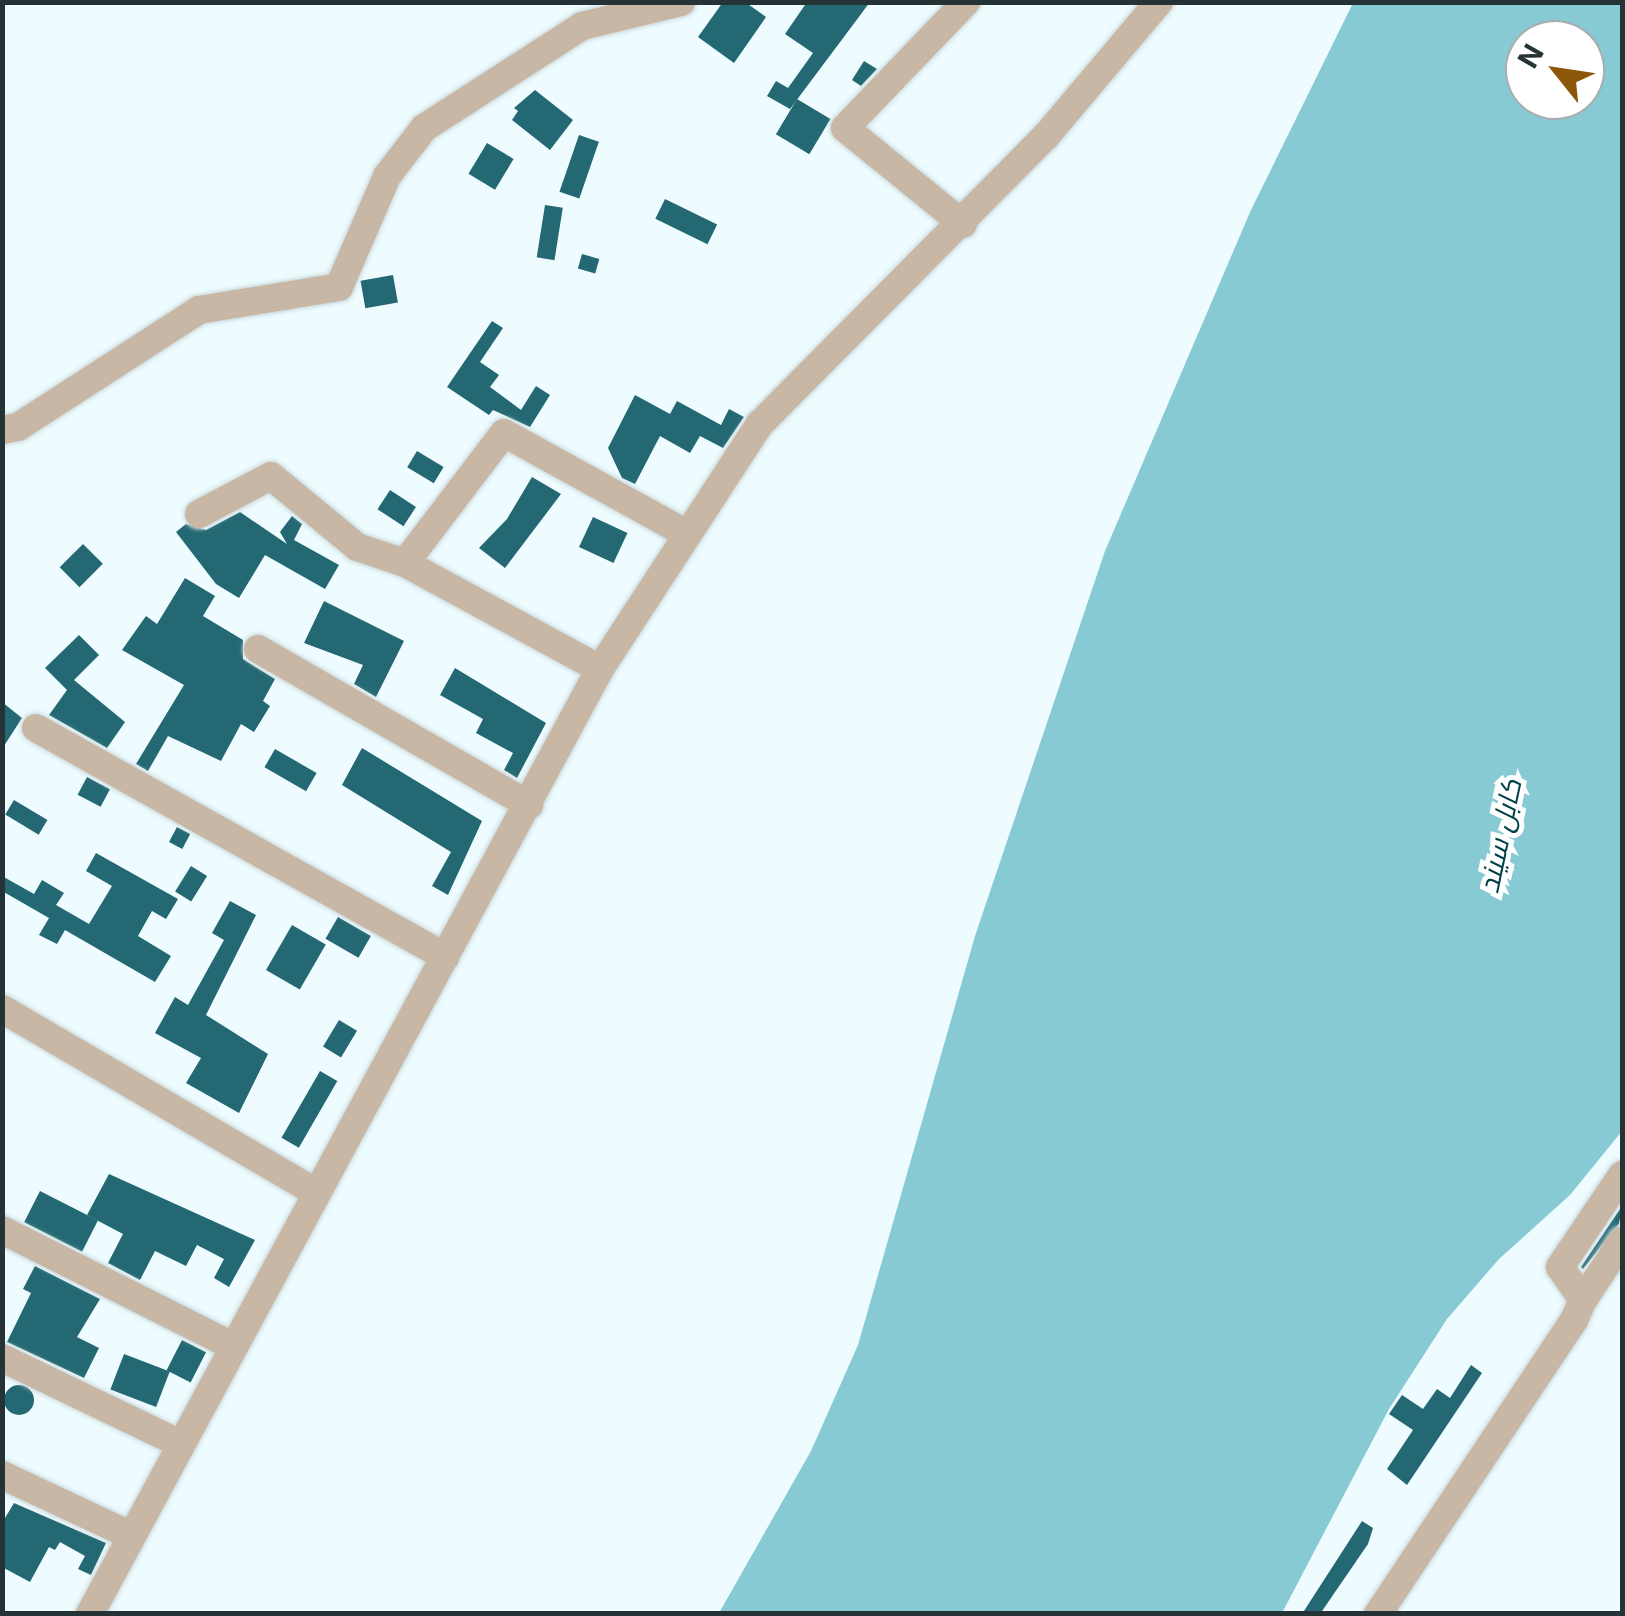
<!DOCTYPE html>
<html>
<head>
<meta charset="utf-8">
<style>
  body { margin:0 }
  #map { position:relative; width:1625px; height:1616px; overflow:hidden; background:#eefcff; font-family:Inter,Cairo,sans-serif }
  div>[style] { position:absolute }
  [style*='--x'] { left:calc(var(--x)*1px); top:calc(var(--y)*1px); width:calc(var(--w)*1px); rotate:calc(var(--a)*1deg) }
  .water>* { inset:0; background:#87cad4 }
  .building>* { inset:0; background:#236872; transform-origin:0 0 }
  .round { border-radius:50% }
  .roads { filter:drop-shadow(0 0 2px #cad8db) drop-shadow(0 0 2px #cad8db) }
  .minor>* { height:28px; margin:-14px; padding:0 14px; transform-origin:14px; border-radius:14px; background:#c9b7a6 }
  span { translate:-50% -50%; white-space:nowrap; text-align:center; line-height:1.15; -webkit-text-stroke:10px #fff; paint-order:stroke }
  .water-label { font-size:28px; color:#004048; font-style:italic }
  .frame { position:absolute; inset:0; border:5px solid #253336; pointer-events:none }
  .north { position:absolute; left:1505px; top:20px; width:100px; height:100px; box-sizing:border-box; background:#fff; border:2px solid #a8adaf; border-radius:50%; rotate:300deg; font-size:28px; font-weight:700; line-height:40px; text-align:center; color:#253336 }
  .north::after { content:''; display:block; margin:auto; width:35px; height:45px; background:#8d570a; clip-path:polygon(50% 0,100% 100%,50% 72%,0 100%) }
</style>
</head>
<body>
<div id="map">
  <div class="water">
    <div style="clip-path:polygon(evenodd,1353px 3px,1622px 3px,1622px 1131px,1570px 1195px,1499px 1259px,1447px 1319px,1389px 1409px,1282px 1613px,719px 1613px,811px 1451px,858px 1345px,975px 936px,1105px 551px,1251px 210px,1353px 3px,1525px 40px,1585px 40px,1585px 100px,1525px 100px,1525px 40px)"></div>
  </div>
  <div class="building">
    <div style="clip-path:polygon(723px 2px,745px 2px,766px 17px,734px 63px,698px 37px)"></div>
    <div style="clip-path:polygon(807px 2px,870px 2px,790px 109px,767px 96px,776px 81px,788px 88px,813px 53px,785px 34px)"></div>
    <div style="clip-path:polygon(864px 61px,877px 69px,861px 86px,852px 80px)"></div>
    <div style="clip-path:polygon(535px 90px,573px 120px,550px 150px,512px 120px,518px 111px,514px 108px)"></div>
    <div style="left:797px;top:99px;width:39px;height:41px;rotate:31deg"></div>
    <div style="left:579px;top:135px;width:21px;height:60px;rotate:19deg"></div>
    <div style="left:487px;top:143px;width:31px;height:36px;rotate:31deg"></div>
    <div style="left:665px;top:199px;width:58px;height:22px;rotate:26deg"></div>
    <div style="left:545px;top:205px;width:18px;height:53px;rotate:9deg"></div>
    <div style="left:582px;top:254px;width:18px;height:15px;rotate:16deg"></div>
    <div style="left:393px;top:275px;width:28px;height:33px;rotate:80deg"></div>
    <div style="clip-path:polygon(492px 321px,503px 328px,480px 362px,499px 375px,490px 387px,521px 410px,536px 386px,550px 395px,530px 427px,493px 410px,489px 415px,447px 387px)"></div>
    <div style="clip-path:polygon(635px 395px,670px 414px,677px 401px,721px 425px,729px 409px,744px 417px,723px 448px,700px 436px,690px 453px,660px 436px,635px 484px,622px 478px,608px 448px)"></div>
    <div style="left:417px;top:451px;width:31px;height:19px;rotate:31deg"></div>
    <div style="clip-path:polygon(532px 477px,561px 494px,505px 568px,479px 548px,507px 519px)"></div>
    <div style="left:390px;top:490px;width:31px;height:23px;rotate:33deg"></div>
    <div style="clip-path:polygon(240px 512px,287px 544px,280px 532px,292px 516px,302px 524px,294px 540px,339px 565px,325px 589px,265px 555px,239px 598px,216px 584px,176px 532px,186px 524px,206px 530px)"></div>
    <div style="left:593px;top:517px;width:38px;height:33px;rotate:25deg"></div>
    <div style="left:83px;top:544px;width:28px;height:33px;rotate:45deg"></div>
    <div style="clip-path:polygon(185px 578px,215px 596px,203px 616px,243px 640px,243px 659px,275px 679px,263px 701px,270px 706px,254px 732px,241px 724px,221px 761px,168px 736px,148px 771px,136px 764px,184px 685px,122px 650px,146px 616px,157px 624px)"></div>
    <div style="clip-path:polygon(324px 601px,404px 641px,376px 697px,354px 684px,363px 665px,304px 643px)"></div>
    <div style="clip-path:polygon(79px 635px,99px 655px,74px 680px,125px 722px,107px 748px,49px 715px,67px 690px,45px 668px)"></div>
    <div style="clip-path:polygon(455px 668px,546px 723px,517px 778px,504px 770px,513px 753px,476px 733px,483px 719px,440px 695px)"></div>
    <div style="clip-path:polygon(2px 702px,22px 718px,2px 749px)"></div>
    <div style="clip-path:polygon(362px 748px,482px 821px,448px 895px,432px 886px,451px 852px,342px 785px)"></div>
    <div style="left:275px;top:749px;width:48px;height:21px;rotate:30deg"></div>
    <div style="left:87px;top:777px;width:26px;height:20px;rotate:28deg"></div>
    <div style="left:14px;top:800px;width:39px;height:17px;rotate:31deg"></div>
    <div style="left:177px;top:827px;width:15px;height:17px;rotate:28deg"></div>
    <div style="clip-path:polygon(96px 853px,178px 899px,166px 919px,152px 911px,138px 936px,171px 956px,155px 982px,65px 930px,57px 944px,39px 935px,49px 918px,2px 891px,2px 876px,34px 894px,42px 880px,64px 893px,56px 905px,89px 924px,112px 886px,86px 871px)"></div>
    <div style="left:191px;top:866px;width:19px;height:30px;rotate:32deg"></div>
    <div style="clip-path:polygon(230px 901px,256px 915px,206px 1015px,268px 1054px,239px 1113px,186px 1083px,201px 1058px,155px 1033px,175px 997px,188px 1005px,224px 940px,212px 933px)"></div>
    <div style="left:338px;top:917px;width:38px;height:25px;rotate:30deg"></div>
    <div style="left:292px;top:925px;width:39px;height:52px;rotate:30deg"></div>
    <div style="left:339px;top:1020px;width:21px;height:31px;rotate:31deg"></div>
    <div style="left:320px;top:1071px;width:20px;height:77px;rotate:30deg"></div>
    <div style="clip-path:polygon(109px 1174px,255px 1240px,229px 1287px,214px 1278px,224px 1259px,197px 1245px,186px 1266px,155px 1251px,140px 1280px,108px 1263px,123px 1234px,87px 1215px)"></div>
    <div style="left:40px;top:1191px;width:65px;height:35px;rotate:27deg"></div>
    <div style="clip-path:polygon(1622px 1206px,1619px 1224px,1583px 1269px,1581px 1267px)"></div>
    <div style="clip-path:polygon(35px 1266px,100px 1299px,77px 1337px,99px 1348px,84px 1378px,7px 1342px,31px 1293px,23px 1289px)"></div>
    <div style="left:182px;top:1340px;width:27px;height:34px;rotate:27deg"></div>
    <div style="left:124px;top:1354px;width:49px;height:38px;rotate:21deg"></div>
    <div style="clip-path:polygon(1471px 1365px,1482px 1373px,1407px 1485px,1387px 1469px,1413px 1430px,1389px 1414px,1402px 1395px,1423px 1409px,1437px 1389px,1450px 1398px)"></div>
    <div class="round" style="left:4px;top:1385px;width:30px;height:30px"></div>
    <div style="clip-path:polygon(14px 1503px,106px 1543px,91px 1575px,78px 1569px,85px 1556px,60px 1542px,55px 1550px,49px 1547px,30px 1582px,2px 1567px,2px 1523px)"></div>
    <div style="clip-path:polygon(1362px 1521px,1373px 1528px,1368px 1544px,1320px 1614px,1302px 1614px)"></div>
  </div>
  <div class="roads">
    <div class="minor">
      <div style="--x:963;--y:224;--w:152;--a:-140.9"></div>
      <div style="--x:845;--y:128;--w:175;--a:-46.2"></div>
      <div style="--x:2;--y:430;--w:16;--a:-11"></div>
      <div style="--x:18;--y:427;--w:216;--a:-32.9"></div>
      <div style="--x:199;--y:310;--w:142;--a:-9.3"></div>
      <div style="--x:339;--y:287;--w:121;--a:-66.6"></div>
      <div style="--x:387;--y:176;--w:61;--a:-52.4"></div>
      <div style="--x:424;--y:128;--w:188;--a:-32.8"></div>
      <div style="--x:582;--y:26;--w:102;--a:-13.6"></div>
      <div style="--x:199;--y:514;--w:81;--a:-27.8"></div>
      <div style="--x:271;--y:476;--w:112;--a:39.5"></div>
      <div style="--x:357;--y:547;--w:51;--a:18.4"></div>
      <div style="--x:405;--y:563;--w:222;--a:28.5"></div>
      <div style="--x:405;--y:563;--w:163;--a:-52.7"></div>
      <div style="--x:504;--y:433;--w:209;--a:28.9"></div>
      <div style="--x:258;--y:649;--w:313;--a:29.9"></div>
      <div style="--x:36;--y:728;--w:469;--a:29.2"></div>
      <div style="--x:2;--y:1009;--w:363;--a:30.3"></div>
      <div style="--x:2;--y:1230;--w:256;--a:26.7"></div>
      <div style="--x:1583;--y:1300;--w:71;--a:-56.5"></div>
      <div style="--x:2;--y:1358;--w:196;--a:25.7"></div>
      <div style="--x:2;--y:1475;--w:141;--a:25.1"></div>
      <div style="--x:90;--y:1614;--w:1074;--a:-61.65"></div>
      <div style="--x:600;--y:669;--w:293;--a:-56.9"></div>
      <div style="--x:760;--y:424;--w:406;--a:-45.2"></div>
      <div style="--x:1046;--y:136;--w:175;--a:-49.9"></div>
      <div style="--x:1378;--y:1614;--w:353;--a:-56.3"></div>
      <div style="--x:1574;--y:1320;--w:22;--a:-66"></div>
      <div style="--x:1583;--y:1300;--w:40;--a:-124.9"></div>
      <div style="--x:1560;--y:1267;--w:111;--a:-56"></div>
    </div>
  </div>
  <div class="water-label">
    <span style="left:1500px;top:836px;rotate:-78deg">کابل سيند</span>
  </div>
  <div class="frame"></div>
  <div class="north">N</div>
</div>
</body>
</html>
